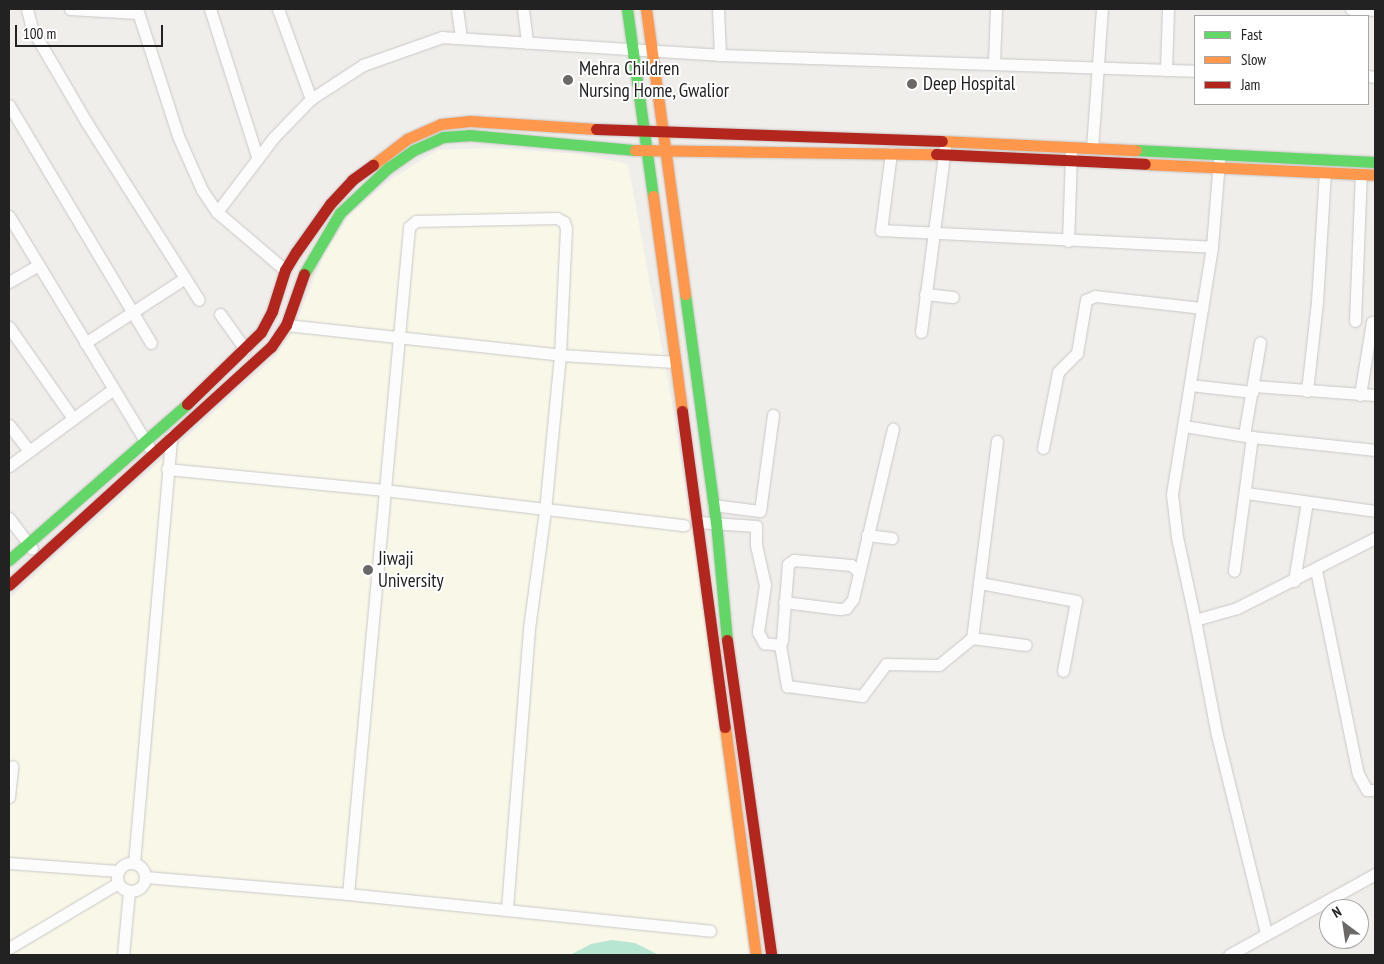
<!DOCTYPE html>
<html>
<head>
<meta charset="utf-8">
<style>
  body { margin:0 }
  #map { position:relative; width:1384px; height:964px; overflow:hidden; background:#f0eeeb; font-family:"PT Sans Narrow",sans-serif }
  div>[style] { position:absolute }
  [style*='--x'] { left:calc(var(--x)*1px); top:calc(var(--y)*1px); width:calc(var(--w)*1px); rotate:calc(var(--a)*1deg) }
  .education>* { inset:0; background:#f8f7e8 }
  .pitch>* { inset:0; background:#b7e6d2 }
  .roads { filter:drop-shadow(0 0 1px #c9c8c7) drop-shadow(0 0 1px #c9c8c7) }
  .street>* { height:11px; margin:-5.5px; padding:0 5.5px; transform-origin:5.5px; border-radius:5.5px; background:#fdfcfc }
  .street>.ring { margin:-5.5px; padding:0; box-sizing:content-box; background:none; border:11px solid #fdfcfc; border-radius:50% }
  .fast>* { height:11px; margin:-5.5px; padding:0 5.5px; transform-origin:5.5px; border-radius:5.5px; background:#63d668 }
  .slow>* { height:11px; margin:-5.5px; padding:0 5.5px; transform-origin:5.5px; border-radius:5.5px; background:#ff974d }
  .jam>* { height:11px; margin:-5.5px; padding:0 5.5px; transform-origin:5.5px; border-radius:5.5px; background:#b3261e }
  .dots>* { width:14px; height:14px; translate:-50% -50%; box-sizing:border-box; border:2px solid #fff; border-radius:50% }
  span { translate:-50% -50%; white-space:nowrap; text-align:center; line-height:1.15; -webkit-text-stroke:4px #fff; paint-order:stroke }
  .poi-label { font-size:19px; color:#222 }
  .left { translate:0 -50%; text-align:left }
  .frame { position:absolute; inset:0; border:10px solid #222; pointer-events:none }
  .legend { position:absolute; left:1194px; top:15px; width:175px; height:90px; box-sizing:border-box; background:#fff; border:1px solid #a7a7a7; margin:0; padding:6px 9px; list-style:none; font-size:15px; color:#222 }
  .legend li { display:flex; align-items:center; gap:10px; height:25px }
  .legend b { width:25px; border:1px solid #a7a7a7 }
  .north { position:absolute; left:1319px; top:899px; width:50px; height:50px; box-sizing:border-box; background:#fff; border:1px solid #a7a7a7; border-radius:50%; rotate:329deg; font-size:14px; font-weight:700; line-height:20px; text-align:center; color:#222 }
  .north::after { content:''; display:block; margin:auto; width:18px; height:22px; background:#6a6968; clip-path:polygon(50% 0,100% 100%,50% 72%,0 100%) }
  .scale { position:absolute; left:15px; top:25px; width:148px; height:22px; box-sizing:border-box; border:2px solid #222; border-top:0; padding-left:6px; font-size:15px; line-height:18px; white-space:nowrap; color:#222; -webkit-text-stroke:4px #fff; paint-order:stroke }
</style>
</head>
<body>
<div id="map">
  <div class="education">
    <div style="clip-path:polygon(487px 148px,579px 154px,628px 164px,671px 398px,720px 712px,749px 955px,9px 955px,9px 599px,275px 357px,293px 331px,324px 254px,350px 214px,390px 180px,438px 150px)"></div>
  </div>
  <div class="pitch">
    <div style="clip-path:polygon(612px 940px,635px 943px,659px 955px,570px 955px,591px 944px)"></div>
  </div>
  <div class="roads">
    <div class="street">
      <div style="--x:27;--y:9;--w:21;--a:76"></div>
      <div style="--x:32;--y:29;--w:109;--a:59.7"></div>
      <div style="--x:87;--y:123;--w:209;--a:57.7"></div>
      <div style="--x:70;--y:9;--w:67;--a:3.4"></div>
      <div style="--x:137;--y:9;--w:133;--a:72.1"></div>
      <div style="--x:178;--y:136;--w:59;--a:66"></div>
      <div style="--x:202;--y:190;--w:27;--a:56"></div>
      <div style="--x:217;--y:212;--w:89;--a:40.5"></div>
      <div style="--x:210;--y:9;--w:157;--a:72.3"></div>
      <div style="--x:278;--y:9;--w:96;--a:69.9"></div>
      <div style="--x:457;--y:9;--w:29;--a:82"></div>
      <div style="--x:523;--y:9;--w:34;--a:83"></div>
      <div style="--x:718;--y:9;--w:46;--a:87.5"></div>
      <div style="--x:1351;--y:9;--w:24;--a:2"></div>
      <div style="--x:994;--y:63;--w:54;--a:-87.9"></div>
      <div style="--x:1166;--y:70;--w:61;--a:-88.1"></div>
      <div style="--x:1368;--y:76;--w:7;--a:8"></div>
      <div style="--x:9;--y:105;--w:277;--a:59.2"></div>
      <div style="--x:1092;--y:148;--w:139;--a:-85.9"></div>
      <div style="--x:891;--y:153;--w:78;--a:97.4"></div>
      <div style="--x:881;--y:230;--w:331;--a:2.9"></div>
      <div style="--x:1219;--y:161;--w:86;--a:94.7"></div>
      <div style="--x:1212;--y:247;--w:250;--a:99.2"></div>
      <div style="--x:1172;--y:494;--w:43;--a:83.4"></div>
      <div style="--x:1177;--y:537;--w:85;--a:77.8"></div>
      <div style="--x:1195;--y:620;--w:44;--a:-15.9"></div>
      <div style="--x:1237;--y:608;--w:155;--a:-26.9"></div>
      <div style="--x:217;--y:212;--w:94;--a:-52.8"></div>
      <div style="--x:274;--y:137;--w:53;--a:-45.8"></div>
      <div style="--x:311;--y:99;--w:62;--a:-33.2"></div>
      <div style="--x:363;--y:65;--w:84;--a:-19.5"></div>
      <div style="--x:442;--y:37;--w:279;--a:3.7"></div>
      <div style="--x:720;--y:55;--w:475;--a:1.9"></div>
      <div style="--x:9;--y:216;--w:270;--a:58.8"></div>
      <div style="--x:1068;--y:241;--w:88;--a:-88"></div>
      <div style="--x:9;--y:282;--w:34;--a:-30"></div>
      <div style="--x:925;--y:294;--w:28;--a:6"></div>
      <div style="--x:220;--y:314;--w:43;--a:54.5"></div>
      <div style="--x:1355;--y:321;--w:147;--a:-87.7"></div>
      <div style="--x:286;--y:325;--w:276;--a:6.2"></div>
      <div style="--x:560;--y:355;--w:115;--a:3.5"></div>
      <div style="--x:9;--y:327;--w:110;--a:55"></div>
      <div style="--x:921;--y:332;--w:186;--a:-82.6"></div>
      <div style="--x:85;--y:343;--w:119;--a:-33"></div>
      <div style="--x:1190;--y:385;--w:63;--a:6.3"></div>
      <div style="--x:1254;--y:386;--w:121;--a:4.3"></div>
      <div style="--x:1307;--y:391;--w:90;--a:-83.6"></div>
      <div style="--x:1317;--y:302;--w:129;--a:-86.5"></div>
      <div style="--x:1360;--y:395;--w:74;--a:-80.7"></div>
      <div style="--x:9;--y:425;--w:33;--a:52"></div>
      <div style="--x:1184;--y:426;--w:69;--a:9.2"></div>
      <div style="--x:1252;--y:437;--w:135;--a:97.7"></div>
      <div style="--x:1244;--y:435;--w:94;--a:-80.2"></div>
      <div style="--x:1252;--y:437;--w:124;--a:6"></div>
      <div style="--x:997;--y:441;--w:199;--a:97.2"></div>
      <div style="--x:972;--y:638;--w:54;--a:7.4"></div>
      <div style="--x:1043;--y:448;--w:77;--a:-78.8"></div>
      <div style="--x:1058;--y:372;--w:27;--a:-45"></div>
      <div style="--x:1077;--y:353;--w:54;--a:-80.4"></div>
      <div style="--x:1086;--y:300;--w:10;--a:-24"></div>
      <div style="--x:1095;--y:296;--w:108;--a:6.4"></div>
      <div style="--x:9;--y:466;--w:128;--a:-36.4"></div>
      <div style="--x:167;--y:469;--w:218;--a:5.5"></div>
      <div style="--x:384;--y:490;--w:302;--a:6.7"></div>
      <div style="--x:1246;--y:493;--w:130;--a:7.9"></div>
      <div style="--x:713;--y:505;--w:47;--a:7.3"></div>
      <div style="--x:760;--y:511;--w:97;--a:-82.3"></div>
      <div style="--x:9;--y:518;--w:38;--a:53"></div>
      <div style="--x:698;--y:522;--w:58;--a:3.9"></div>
      <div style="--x:756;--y:526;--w:19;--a:90"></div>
      <div style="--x:756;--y:545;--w:41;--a:77.3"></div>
      <div style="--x:765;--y:585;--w:48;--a:98.5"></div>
      <div style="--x:758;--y:632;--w:13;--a:61"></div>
      <div style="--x:764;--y:643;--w:16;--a:7"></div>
      <div style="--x:780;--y:645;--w:5;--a:-68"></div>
      <div style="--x:782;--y:640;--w:76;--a:-85.5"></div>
      <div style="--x:788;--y:564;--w:7;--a:-34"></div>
      <div style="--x:794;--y:560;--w:57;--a:5"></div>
      <div style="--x:851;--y:565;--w:9;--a:41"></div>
      <div style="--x:867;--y:535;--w:25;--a:7"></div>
      <div style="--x:1316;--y:570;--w:208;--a:78.4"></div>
      <div style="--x:1358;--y:774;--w:18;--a:61"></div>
      <div style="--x:1367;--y:790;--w:8;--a:0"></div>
      <div style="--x:1294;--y:581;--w:80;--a:-80.7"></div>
      <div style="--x:980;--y:583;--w:98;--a:10.6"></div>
      <div style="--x:1076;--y:601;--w:71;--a:100.5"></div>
      <div style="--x:784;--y:602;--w:56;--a:7.1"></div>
      <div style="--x:840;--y:609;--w:6;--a:-9"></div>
      <div style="--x:846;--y:608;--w:11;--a:-52"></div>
      <div style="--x:853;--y:599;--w:175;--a:-76.8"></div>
      <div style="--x:1195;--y:620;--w:117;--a:79.2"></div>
      <div style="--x:1217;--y:735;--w:204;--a:76.1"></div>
      <div style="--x:780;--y:645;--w:42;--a:80.3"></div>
      <div style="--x:787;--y:686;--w:76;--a:7.6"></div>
      <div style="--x:862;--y:696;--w:40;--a:-53"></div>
      <div style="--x:886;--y:664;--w:53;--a:1.1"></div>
      <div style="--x:939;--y:665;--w:43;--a:-39.3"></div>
      <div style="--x:9;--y:797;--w:31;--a:-84"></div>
      <div class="ring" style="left:117px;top:863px;width:17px;height:17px"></div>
      <div style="--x:9;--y:863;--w:109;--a:4.2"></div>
      <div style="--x:134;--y:863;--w:429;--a:-85"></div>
      <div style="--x:145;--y:877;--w:204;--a:4.8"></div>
      <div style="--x:348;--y:894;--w:364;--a:5.8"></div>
      <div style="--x:348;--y:894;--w:670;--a:-84.77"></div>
      <div style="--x:409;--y:227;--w:9;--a:-41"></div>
      <div style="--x:416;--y:221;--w:141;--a:-1.2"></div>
      <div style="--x:557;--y:218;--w:8;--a:30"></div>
      <div style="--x:564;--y:222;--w:6;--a:72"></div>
      <div style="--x:566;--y:228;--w:127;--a:92.7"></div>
      <div style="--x:560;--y:355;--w:156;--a:95.5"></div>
      <div style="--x:545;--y:510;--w:120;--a:97.7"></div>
      <div style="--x:529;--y:629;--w:281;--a:94.5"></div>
      <div style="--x:9;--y:948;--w:127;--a:-30.8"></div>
      <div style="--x:123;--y:955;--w:64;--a:-84.6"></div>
      <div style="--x:1229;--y:955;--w:167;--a:-29"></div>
    </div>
    <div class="fast">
      <div style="--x:627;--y:9;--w:189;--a:82.1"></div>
      <div style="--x:1136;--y:150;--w:239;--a:2.9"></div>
      <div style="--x:304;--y:274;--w:71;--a:-59.5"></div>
      <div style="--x:340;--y:213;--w:66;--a:-43.2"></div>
      <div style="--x:388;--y:168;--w:32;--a:-35"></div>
      <div style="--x:414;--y:150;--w:32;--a:-24"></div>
      <div style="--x:443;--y:137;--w:26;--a:-4"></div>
      <div style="--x:469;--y:135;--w:167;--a:5.2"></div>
      <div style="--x:685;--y:294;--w:230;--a:82.3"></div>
      <div style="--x:716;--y:522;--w:119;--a:84.7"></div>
      <div style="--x:9;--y:560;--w:237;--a:-41.2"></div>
    </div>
    <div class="slow">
      <div style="--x:646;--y:9;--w:288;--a:82.2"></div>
      <div style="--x:942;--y:141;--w:194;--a:2.7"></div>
      <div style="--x:635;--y:150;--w:301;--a:0.8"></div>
      <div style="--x:1145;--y:164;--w:230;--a:2.7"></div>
      <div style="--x:373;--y:165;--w:43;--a:-37.4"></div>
      <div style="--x:407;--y:139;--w:37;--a:-24"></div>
      <div style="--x:441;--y:124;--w:29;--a:-6"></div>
      <div style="--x:470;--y:121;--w:126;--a:3.6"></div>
      <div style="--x:653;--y:196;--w:217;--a:82.3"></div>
      <div style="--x:725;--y:727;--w:230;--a:82.3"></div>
    </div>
    <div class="jam">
      <div style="--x:596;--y:129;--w:346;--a:2"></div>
      <div style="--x:936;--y:154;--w:209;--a:2.7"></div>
      <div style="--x:187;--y:404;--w:103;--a:-44.2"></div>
      <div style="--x:261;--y:332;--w:24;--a:-62"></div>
      <div style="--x:272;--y:311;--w:43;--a:-72.4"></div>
      <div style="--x:285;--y:270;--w:21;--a:-59"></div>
      <div style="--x:296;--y:252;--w:59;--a:-54.7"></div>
      <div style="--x:330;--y:204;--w:33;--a:-47"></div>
      <div style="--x:352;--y:180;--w:26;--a:-36"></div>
      <div style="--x:682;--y:411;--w:319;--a:82.3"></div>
      <div style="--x:9;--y:585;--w:354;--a:-42.3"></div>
      <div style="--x:271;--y:347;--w:27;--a:-56"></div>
      <div style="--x:286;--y:325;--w:54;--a:-70.6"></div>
      <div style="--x:727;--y:640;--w:318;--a:82"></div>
    </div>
  </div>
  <div class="dots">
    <div style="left:568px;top:80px;background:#6a6968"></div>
    <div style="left:912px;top:84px;background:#6a6968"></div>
    <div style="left:368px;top:570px;background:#6a6968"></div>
  </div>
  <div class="poi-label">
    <span class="left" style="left:579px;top:80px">Mehra Children<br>Nursing Home, Gwalior</span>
    <span class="left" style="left:923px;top:84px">Deep Hospital</span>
    <span class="left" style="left:378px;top:570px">Jiwaji<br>University</span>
  </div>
  <div class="frame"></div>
  <ul class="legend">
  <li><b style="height:6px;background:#63d668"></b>Fast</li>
  <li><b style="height:6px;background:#ff974d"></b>Slow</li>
  <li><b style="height:6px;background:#b3261e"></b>Jam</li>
  </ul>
  <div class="north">N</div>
  <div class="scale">100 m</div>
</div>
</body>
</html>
